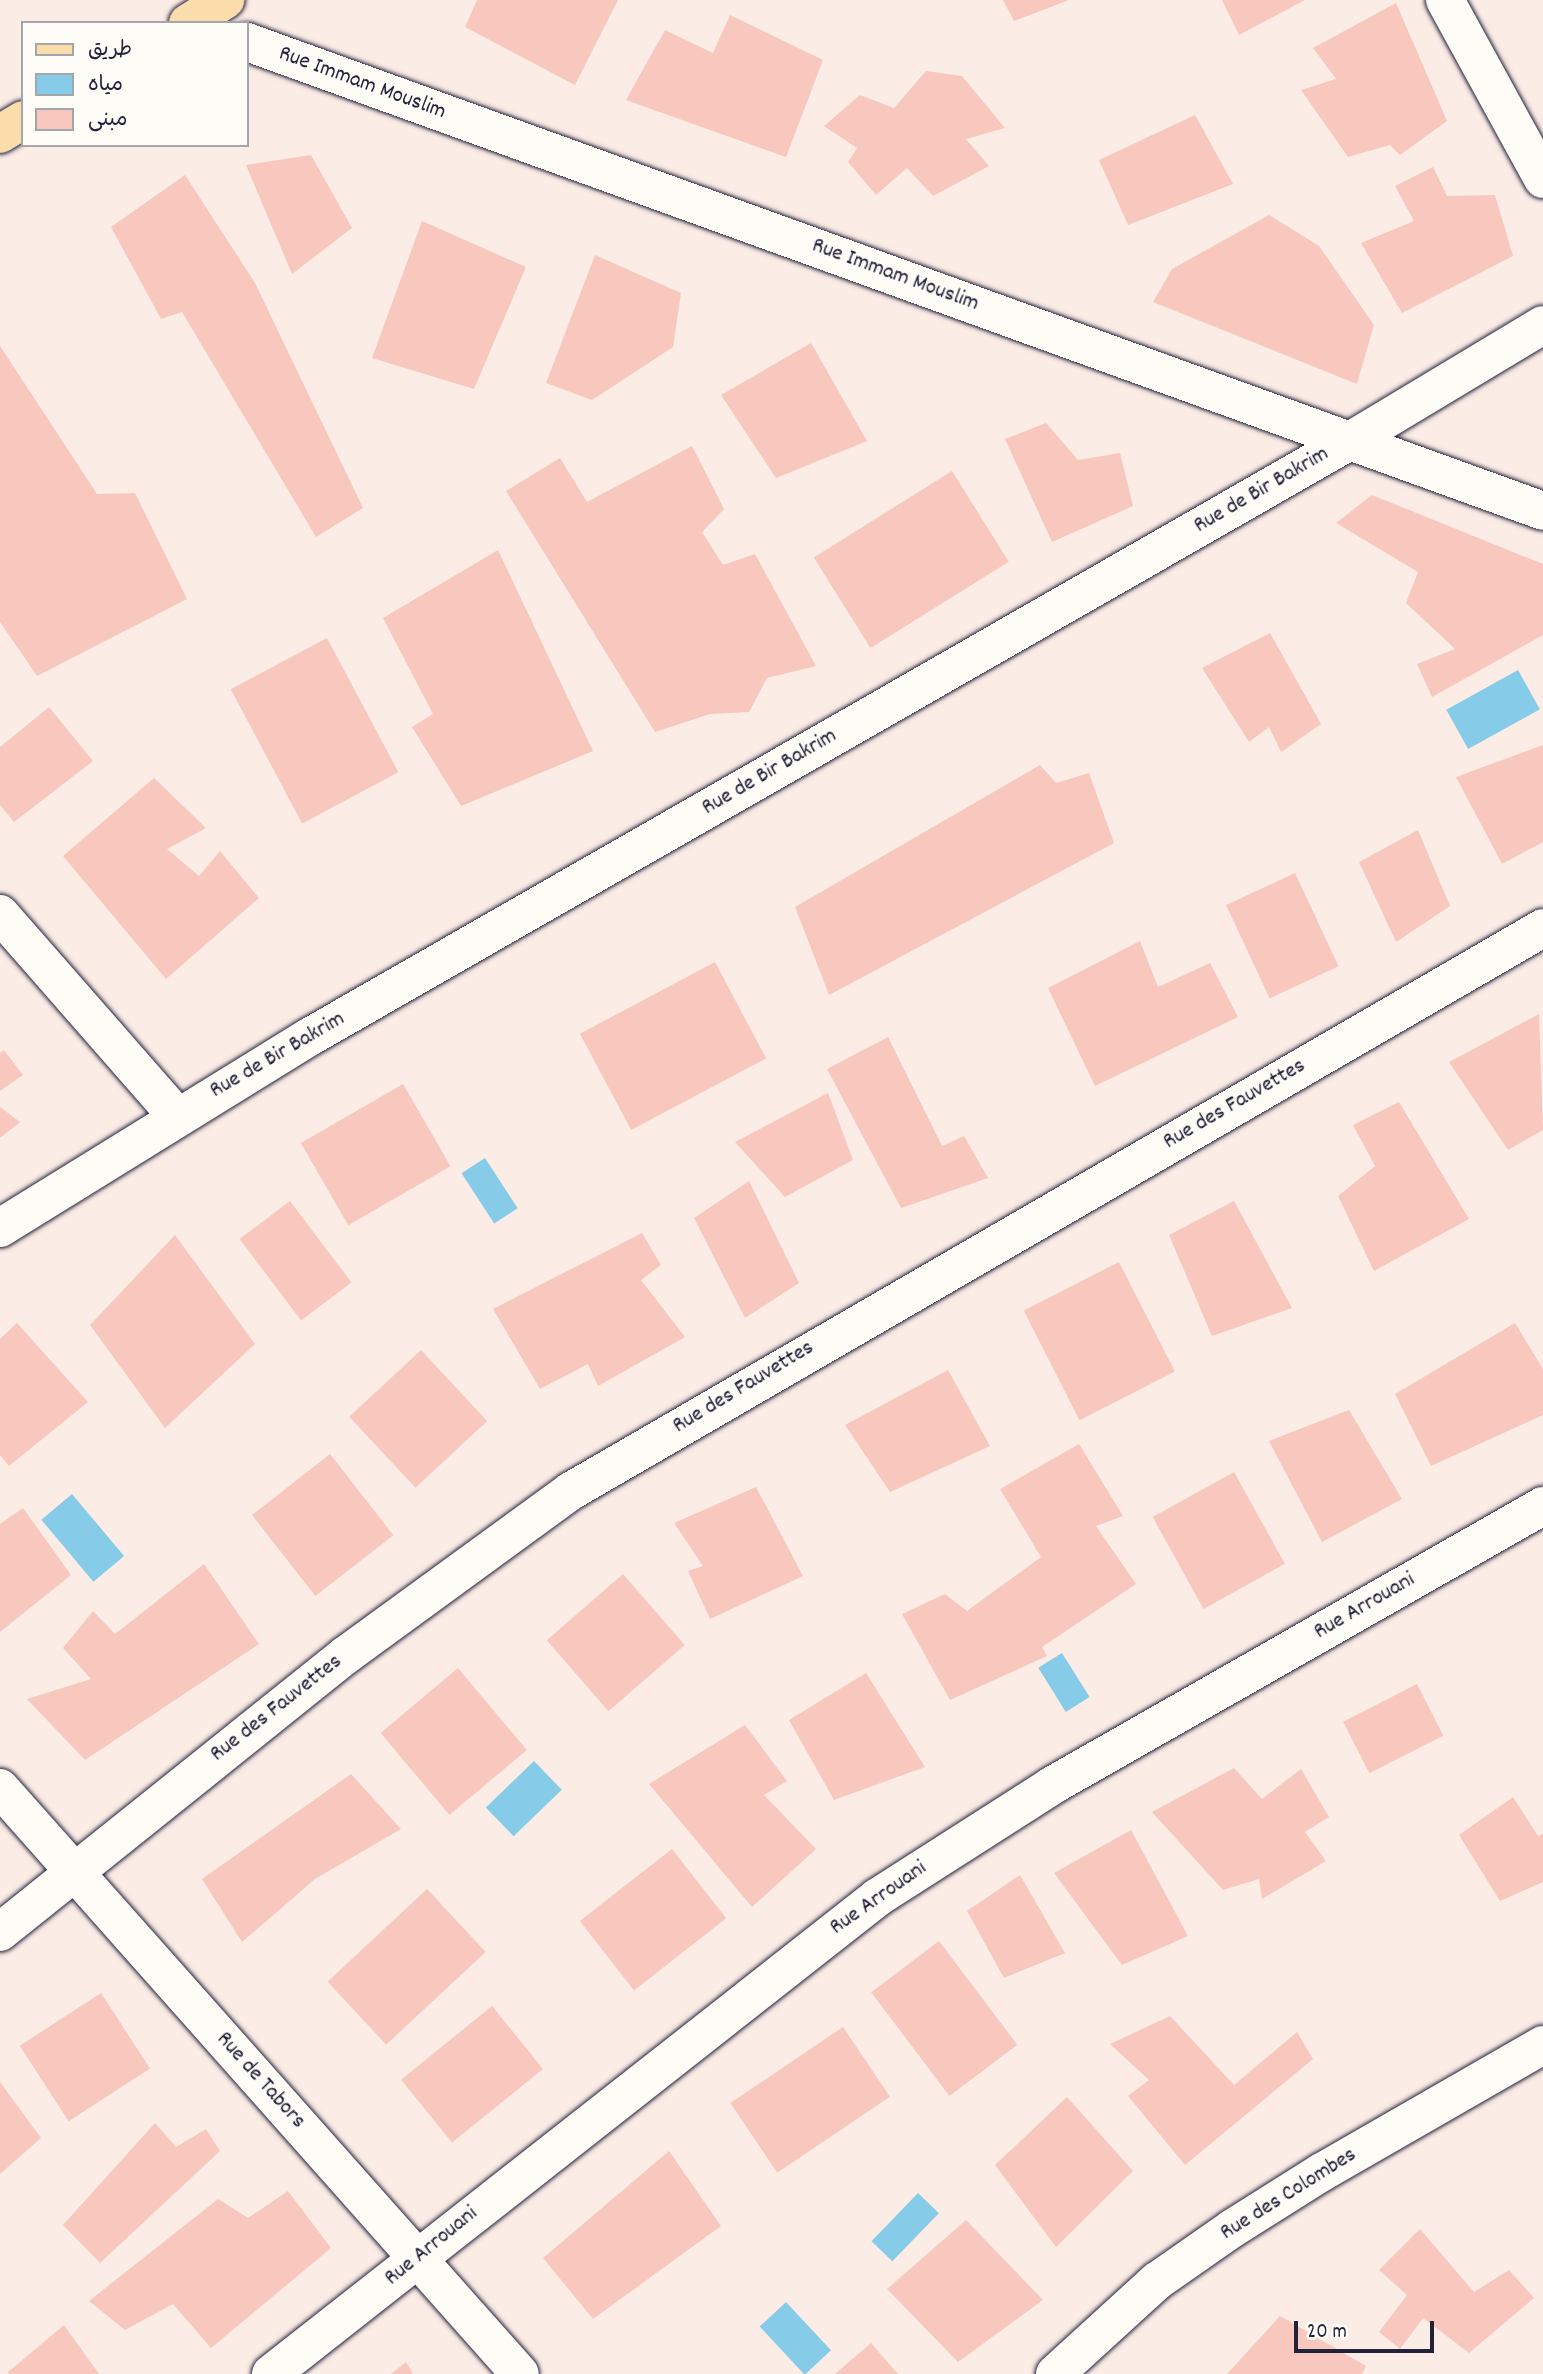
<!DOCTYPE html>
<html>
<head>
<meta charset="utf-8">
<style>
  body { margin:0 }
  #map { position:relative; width:1543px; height:2374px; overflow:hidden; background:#fcece6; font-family:Dekko,"Playpen Sans Arabic",sans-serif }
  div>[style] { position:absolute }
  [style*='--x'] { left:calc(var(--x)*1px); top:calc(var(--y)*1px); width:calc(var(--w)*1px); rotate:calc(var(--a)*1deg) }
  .water>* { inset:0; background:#86cbe7; transform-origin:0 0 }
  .building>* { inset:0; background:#f8c8be; transform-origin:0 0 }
  .roads { filter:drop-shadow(0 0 2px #22223b) drop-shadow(0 0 2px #22223b) }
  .street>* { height:38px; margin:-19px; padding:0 19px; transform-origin:19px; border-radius:19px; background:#fdfcf7 }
  .primary>* { height:38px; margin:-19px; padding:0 19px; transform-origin:19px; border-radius:19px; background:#faddab }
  span { translate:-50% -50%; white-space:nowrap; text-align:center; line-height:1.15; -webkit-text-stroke:6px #fdfcf7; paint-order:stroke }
  .street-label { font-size:23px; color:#22223b }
  .legend { position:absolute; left:21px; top:21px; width:228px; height:126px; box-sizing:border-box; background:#fdfcf7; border:2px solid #a5a5ac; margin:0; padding:9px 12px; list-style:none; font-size:21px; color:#22223b }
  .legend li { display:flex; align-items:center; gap:14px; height:35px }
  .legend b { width:35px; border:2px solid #a5a5ac }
  .scale { position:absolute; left:1294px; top:2321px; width:140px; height:32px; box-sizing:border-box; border:4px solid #22223b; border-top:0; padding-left:9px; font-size:21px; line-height:24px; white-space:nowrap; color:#22223b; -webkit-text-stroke:5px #fdfcf7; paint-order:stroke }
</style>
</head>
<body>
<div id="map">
  <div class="water">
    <div style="left:1518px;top:670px;width:45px;height:82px;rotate:61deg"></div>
    <div style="left:485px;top:1158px;width:60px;height:28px;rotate:57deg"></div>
    <div style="left:72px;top:1494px;width:81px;height:40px;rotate:50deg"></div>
    <div style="left:1062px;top:1653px;width:52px;height:28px;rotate:58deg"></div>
    <div style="left:534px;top:1761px;width:40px;height:67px;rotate:46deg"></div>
    <div style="left:918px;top:2193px;width:29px;height:67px;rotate:44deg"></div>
    <div style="left:786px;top:2302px;width:66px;height:36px;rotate:47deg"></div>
  </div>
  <div class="building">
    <div style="clip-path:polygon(477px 0,618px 0,575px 85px,465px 27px)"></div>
    <div style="clip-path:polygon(1003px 0,1069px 0,1014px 21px)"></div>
    <div style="clip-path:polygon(1222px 0,1305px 0,1239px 35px)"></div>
    <div style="clip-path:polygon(1396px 3px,1447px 121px,1400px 155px,1390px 145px,1348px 157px,1301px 90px,1336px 79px,1313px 48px)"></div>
    <div style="clip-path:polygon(730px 15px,823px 60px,786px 157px,626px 100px,665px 30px,713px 53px)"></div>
    <div style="clip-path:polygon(926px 71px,962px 76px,1005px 128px,966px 139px,989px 166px,933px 196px,907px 168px,876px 195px,848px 162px,857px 148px,824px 126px,860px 95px,894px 108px)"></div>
    <div style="clip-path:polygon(1195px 115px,1233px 184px,1128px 225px,1099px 160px)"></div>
    <div style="clip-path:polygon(311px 155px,352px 228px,292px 274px,246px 165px)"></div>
    <div style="clip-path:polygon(1433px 167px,1447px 196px,1495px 195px,1513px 256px,1402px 313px,1361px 243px,1414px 221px,1395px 186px)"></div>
    <div style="clip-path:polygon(185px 175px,255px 283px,363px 508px,316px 537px,182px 312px,161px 319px,111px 227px)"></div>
    <div style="clip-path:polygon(1269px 215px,1319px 246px,1374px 325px,1357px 384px,1153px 302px,1172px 269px)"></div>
    <div style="clip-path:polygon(422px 221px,526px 267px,474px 389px,372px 358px)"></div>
    <div style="clip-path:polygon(595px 255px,681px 293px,673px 347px,592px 400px,546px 383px)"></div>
    <div style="clip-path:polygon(811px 343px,867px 441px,776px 478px,721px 395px)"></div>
    <div style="clip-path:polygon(0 346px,97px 494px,135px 493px,187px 599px,37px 676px,0 622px)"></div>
    <div style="clip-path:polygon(1046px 423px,1078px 460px,1120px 453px,1133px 506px,1052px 542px,1005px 439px)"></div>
    <div style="clip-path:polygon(692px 446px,724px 509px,702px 532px,723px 565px,755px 554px,816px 666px,767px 678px,749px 712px,710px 714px,655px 732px,506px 491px,560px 458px,587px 502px)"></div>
    <div style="left:952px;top:471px;width:107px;height:163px;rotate:58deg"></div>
    <div style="clip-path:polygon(1372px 495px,1543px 564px,1543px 635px,1432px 697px,1417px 664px,1455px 649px,1406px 603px,1418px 572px,1336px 523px)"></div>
    <div style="clip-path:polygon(498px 550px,593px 751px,461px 806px,412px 727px,433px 714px,383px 618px)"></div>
    <div style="clip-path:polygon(1270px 633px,1321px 724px,1281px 752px,1269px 727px,1249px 742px,1202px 668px)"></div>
    <div style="left:327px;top:638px;width:152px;height:109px;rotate:62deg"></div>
    <div style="clip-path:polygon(49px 707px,93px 761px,14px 822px,0 805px,0 747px)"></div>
    <div style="clip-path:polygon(1543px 745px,1543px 842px,1502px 864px,1456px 777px)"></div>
    <div style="clip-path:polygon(1040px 765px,1056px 783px,1089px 773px,1114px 843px,829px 995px,795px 907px)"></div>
    <div style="clip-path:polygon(154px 778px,206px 828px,167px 849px,199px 876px,220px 851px,259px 898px,166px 979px,63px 856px)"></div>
    <div style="clip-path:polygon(1418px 830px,1450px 906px,1396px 942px,1359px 862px)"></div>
    <div style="left:1295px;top:873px;width:103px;height:76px;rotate:65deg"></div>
    <div style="clip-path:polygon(1140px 941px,1158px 987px,1210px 963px,1238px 1017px,1095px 1086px,1048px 988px)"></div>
    <div style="left:715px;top:962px;width:109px;height:153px;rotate:62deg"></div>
    <div style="clip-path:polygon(1539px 1014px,1543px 1130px,1508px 1150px,1449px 1062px)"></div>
    <div style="clip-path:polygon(888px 1037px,942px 1146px,964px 1136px,988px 1178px,901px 1208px,827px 1069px)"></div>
    <div style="clip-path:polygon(4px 1050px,23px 1075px,0 1091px,0 1053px)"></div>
    <div style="left:403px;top:1084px;width:95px;height:118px;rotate:60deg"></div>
    <div style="clip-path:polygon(828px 1093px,853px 1160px,785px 1197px,735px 1142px)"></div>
    <div style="clip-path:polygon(1399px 1102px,1469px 1219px,1374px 1271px,1338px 1196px,1375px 1166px,1353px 1125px)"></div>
    <div style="clip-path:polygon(0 1107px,20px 1122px,0 1138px)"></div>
    <div style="clip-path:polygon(749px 1181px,799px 1283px,745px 1318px,694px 1218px)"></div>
    <div style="left:290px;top:1201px;width:102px;height:63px;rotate:53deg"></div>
    <div style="clip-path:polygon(1234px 1201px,1292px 1308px,1212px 1336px,1169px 1235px)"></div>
    <div style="clip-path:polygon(642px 1233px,661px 1265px,641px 1280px,685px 1337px,598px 1386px,588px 1364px,540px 1389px,493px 1309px)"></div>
    <div style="clip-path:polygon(175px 1235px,255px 1344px,165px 1428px,90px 1325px)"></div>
    <div style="left:1119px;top:1262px;width:123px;height:107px;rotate:63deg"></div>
    <div style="clip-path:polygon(17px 1323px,88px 1402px,9px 1466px,0 1455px,0 1339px)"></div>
    <div style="clip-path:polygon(1515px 1323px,1543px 1369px,1543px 1415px,1431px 1466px,1395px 1394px)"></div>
    <div style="left:421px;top:1350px;width:97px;height:98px;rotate:47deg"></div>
    <div style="clip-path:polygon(948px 1370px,990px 1446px,890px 1492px,845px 1425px)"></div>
    <div style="clip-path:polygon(1349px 1410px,1402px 1499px,1322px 1542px,1269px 1441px)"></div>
    <div style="clip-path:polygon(1079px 1444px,1123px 1516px,1096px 1526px,1136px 1584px,1042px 1647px,1047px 1656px,950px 1700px,902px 1614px,945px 1594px,967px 1611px,1041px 1557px,1000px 1489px)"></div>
    <div style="left:330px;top:1454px;width:103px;height:99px;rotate:52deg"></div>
    <div style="left:1234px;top:1472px;width:105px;height:93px;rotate:61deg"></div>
    <div style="clip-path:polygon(756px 1487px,803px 1576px,710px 1619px,688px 1571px,703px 1566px,674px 1523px)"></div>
    <div style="clip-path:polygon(23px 1508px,71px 1575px,0 1632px,0 1524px)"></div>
    <div style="clip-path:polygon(204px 1564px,259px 1644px,85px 1760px,27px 1699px,91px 1679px,63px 1648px,93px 1611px,115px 1634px)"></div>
    <div style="left:623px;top:1574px;width:94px;height:101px;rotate:49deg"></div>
    <div style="left:458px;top:1668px;width:107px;height:101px;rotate:50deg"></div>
    <div style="clip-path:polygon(866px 1673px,925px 1767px,834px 1800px,789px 1720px)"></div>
    <div style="left:1417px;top:1684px;width:58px;height:83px;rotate:63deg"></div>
    <div style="clip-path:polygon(745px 1725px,787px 1781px,764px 1795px,816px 1849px,752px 1907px,649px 1784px)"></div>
    <div style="clip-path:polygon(1234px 1768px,1262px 1799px,1301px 1769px,1329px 1817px,1305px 1832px,1326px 1861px,1262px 1899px,1259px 1879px,1223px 1890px,1152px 1812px)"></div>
    <div style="clip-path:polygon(351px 1774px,401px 1829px,315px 1879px,242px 1942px,202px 1879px)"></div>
    <div style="clip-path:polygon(1513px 1797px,1538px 1836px,1543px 1834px,1543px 1882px,1500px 1901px,1459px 1835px)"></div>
    <div style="clip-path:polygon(1131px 1830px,1188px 1936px,1122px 1965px,1054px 1873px)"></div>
    <div style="left:672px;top:1849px;width:88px;height:117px;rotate:52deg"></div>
    <div style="clip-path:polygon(1020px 1875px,1065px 1953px,1004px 1978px,967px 1911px)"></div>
    <div style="left:427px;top:1889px;width:86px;height:136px;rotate:47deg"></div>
    <div style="left:939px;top:1941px;width:130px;height:85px;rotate:53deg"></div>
    <div style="left:101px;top:1993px;width:90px;height:97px;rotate:57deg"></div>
    <div style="left:492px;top:2006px;width:81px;height:117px;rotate:51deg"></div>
    <div style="clip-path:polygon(1170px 2016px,1234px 2085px,1297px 2032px,1313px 2059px,1185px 2165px,1128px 2096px,1149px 2080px,1110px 2044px)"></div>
    <div style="left:843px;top:2027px;width:84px;height:136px;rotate:56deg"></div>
    <div style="clip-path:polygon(0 2082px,41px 2138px,0 2174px)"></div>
    <div style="clip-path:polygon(1067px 2097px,1133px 2171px,1056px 2247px,995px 2165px)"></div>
    <div style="clip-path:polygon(155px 2123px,176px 2147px,206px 2129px,220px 2151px,100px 2263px,63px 2225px)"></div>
    <div style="clip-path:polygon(669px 2151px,721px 2226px,593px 2319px,543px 2258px)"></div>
    <div style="clip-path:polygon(288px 2191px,331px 2248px,211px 2348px,173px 2304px,125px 2330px,89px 2301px,218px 2199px,248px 2218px)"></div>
    <div style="clip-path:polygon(966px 2220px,1043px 2300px,958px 2362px,887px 2289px)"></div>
    <div style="clip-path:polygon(1420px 2229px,1474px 2292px,1509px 2270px,1534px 2298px,1469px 2353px,1423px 2318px,1400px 2349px,1379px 2332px,1407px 2295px,1379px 2270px)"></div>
    <div style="clip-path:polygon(1280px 2316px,1366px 2366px,1362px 2374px,1227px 2374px)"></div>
    <div style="clip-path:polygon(64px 2325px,99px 2374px,9px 2374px,8px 2372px)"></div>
    <div style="clip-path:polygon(871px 2343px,898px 2374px,835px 2374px)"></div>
    <div style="clip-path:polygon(406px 2362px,413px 2374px,391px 2374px)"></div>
  </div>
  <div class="roads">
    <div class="street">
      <div style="--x:1445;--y:0;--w:204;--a:61.3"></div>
      <div style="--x:247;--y:42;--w:1378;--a:19.89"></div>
      <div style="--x:0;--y:914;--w:267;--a:48.8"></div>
      <div style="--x:0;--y:1228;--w:365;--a:-31.7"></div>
      <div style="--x:311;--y:1036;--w:1197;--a:-29.8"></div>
      <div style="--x:1350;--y:441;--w:225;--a:-31"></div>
      <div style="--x:0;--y:1788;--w:783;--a:48.42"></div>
      <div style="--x:0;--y:1932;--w:443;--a:-38.7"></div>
      <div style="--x:346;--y:1655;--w:278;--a:-36.1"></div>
      <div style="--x:571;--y:1491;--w:1123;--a:-30.08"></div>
      <div style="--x:271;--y:2374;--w:772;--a:-38.16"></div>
      <div style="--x:878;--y:1897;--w:208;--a:-32.6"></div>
      <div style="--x:1053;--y:1785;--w:564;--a:-29.66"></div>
      <div style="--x:1055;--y:2374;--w:138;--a:-42.4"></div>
      <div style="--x:1157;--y:2281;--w:93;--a:-34.9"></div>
      <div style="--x:1233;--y:2228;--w:105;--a:-32.2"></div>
      <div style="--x:1322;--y:2172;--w:255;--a:-29.9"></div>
    </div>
    <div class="primary">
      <div style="--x:188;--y:23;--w:44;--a:-31.9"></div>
      <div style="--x:0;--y:134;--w:27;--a:-31"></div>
    </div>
  </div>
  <div class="street-label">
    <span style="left:362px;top:84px;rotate:20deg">Rue Immam Mouslim</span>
    <span style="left:895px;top:276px;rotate:20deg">Rue Immam Mouslim</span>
    <span style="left:1262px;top:491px;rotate:-30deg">Rue de Bir Bakrim</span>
    <span style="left:770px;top:773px;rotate:-30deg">Rue de Bir Bakrim</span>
    <span style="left:278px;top:1056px;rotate:-30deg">Rue de Bir Bakrim</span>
    <span style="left:1235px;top:1105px;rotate:-30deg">Rue des Fauvettes</span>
    <span style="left:744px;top:1388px;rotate:-31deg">Rue des Fauvettes</span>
    <span style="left:1365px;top:1607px;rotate:-30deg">Rue Arrouani</span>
    <span style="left:277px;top:1709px;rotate:-38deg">Rue des Fauvettes</span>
    <span style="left:879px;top:1899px;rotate:-35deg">Rue Arrouani</span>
    <span style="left:260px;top:2081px;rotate:48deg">Rue de Tabors</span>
    <span style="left:1289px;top:2195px;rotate:-32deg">Rue des Colombes</span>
    <span style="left:432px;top:2247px;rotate:-39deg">Rue Arrouani</span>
  </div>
  <ul class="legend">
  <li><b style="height:9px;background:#faddab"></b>طريق</li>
  <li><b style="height:19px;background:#86cbe7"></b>مياه</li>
  <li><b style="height:19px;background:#f8c8be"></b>مبنى</li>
  </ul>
  <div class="scale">20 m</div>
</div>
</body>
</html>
